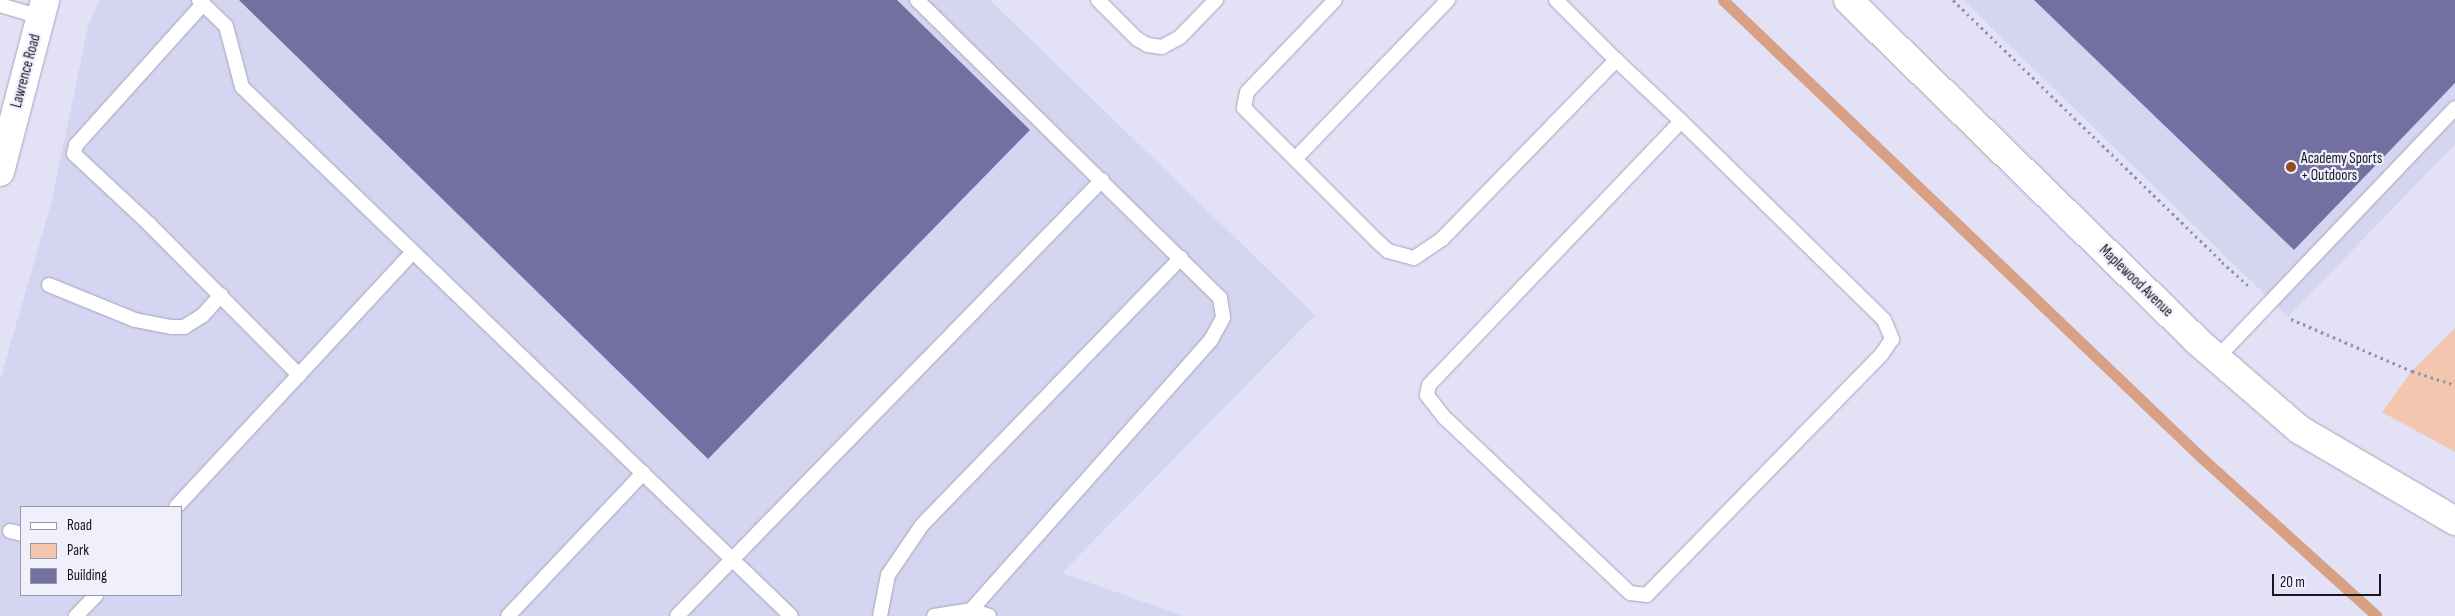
<!DOCTYPE html>
<html>
<head>
<meta charset="utf-8">
<style>
  body { margin:0 }
  #map { position:relative; width:2455px; height:616px; overflow:hidden; background:#e2e1f6; font-family:"Sofia Sans Condensed",sans-serif }
  div>[style] { position:absolute }
  [style*='--x'] { left:calc(var(--x)*1px); top:calc(var(--y)*1px); width:calc(var(--w)*1px); rotate:calc(var(--a)*1deg) }
  .built>* { inset:0; background:#d6d5f1 }
  .green>* { inset:0; background:#f3c6b0 }
  .stream>* { height:11px; margin:-5.5px; padding:0 5.5px; transform-origin:5.5px; border-radius:5.5px; background:#d8a185 }
  .building>* { inset:0; background:#7370a1 }
  .path>* { height:3px; margin-top:-1.5px; transform-origin:0; background:repeating-linear-gradient(90deg,#9493a4 0 2.5px,transparent 0 6.5px) }
  .roads { filter:drop-shadow(0 0 1px #a4a4b7) drop-shadow(0 0 1px #a4a4b7) }
  .lane>* { height:14px; margin:-7px; padding:0 7px; transform-origin:7px; border-radius:7px; background:#fff }
  .secondary>* { height:28px; margin:-14px; padding:0 14px; transform-origin:14px; border-radius:14px; background:#fff }
  .dots>* { width:14px; height:14px; translate:-50% -50%; box-sizing:border-box; border:2px solid #f0effc; border-radius:50% }
  span { translate:-50% -50%; white-space:nowrap; text-align:center; line-height:1.15; -webkit-text-stroke:4.5px #f0effc; paint-order:stroke }
  .street-label { font-size:15px; color:#17161e }
  .poi-label { font-size:15px; color:#17161e }
  .left { translate:0 -50%; text-align:left }
  .legend { position:absolute; left:20px; top:506px; width:162px; height:90px; box-sizing:border-box; background:#f0effc; border:1px solid #9998a3; margin:0; padding:6px 9px; list-style:none; font-size:15px; color:#17161e }
  .legend li { display:flex; align-items:center; gap:10px; height:25px }
  .legend b { width:25px; border:1px solid #9998a3 }
  .scale { position:absolute; left:2272px; top:574px; width:109px; height:22px; box-sizing:border-box; border:2px solid #17161e; border-top:0; padding-left:6px; font-size:15px; line-height:18px; white-space:nowrap; color:#17161e; -webkit-text-stroke:4px #f0effc; paint-order:stroke }
</style>
</head>
<body>
<div id="map">
  <div class="built">
    <div style="clip-path:polygon(evenodd,100px 0,990px 0,1315px 315px,1062px 573px,1184px 616px,0 616px,0 380px,52px 200px,88px 26px,100px 0,21px 507px,181px 507px,181px 595px,21px 595px,21px 507px)"></div>
    <div style="clip-path:polygon(1963px 0,2455px 0,2455px 144px,2288px 317px)"></div>
  </div>
  <div class="green">
    <div style="clip-path:polygon(2455px 328px,2455px 452px,2382px 412px,2412px 371px)"></div>
  </div>
  <div class="stream">
    <div style="--x:1723;--y:0;--w:664;--a:43.72"></div>
    <div style="--x:2203;--y:459;--w:234;--a:42.1"></div>
  </div>
  <div class="building">
    <div style="clip-path:polygon(239px 0,897px 0,1030px 130px,708px 459px)"></div>
    <div style="clip-path:polygon(2034px 0,2455px 0,2455px 83px,2294px 250px)"></div>
  </div>
  <div class="path">
    <div style="--x:1953;--y:0;--w:376;--a:44.2"></div>
    <div style="--x:2222;--y:262;--w:36;--a:42"></div>
    <div style="--x:2291;--y:319;--w:132;--a:23.3"></div>
    <div style="--x:2412;--y:371;--w:45;--a:18"></div>
  </div>
  <div class="roads">
    <div class="lane">
      <div style="--x:199;--y:0;--w:37;--a:44"></div>
      <div style="--x:226;--y:26;--w:63;--a:75.3"></div>
      <div style="--x:242;--y:87;--w:762;--a:43.94"></div>
      <div style="--x:917;--y:0;--w:425;--a:44.5"></div>
      <div style="--x:1220;--y:298;--w:20;--a:81"></div>
      <div style="--x:1223;--y:318;--w:26;--a:119"></div>
      <div style="--x:1210;--y:341;--w:360;--a:131.6"></div>
      <div style="--x:1098;--y:0;--w:55;--a:45"></div>
      <div style="--x:1137;--y:39;--w:13;--a:29"></div>
      <div style="--x:1148;--y:45;--w:14;--a:8"></div>
      <div style="--x:1162;--y:47;--w:21;--a:-29"></div>
      <div style="--x:1180;--y:37;--w:52;--a:-45.8"></div>
      <div style="--x:1335;--y:0;--w:127;--a:133.7"></div>
      <div style="--x:1247;--y:92;--w:16;--a:101"></div>
      <div style="--x:1244;--y:108;--w:190;--a:45"></div>
      <div style="--x:1378;--y:242;--w:13;--a:42"></div>
      <div style="--x:1388;--y:251;--w:27;--a:15"></div>
      <div style="--x:1414;--y:258;--w:34;--a:-34"></div>
      <div style="--x:1442;--y:239;--w:250;--a:-45.8"></div>
      <div style="--x:1556;--y:0;--w:85;--a:45"></div>
      <div style="--x:1616;--y:60;--w:89;--a:43.2"></div>
      <div style="--x:1681;--y:121;--w:284;--a:44.4"></div>
      <div style="--x:1884;--y:320;--w:21;--a:67"></div>
      <div style="--x:1892;--y:339;--w:18;--a:124"></div>
      <div style="--x:1882;--y:354;--w:337;--a:134.3"></div>
      <div style="--x:1647;--y:595;--w:17;--a:-173"></div>
      <div style="--x:1630;--y:593;--w:256;--a:-136.6"></div>
      <div style="--x:1444;--y:417;--w:28;--a:-128"></div>
      <div style="--x:1427;--y:395;--w:10;--a:-79"></div>
      <div style="--x:1429;--y:385;--w:365;--a:-46.3"></div>
      <div style="--x:203;--y:4;--w:190;--a:132"></div>
      <div style="--x:76;--y:145;--w:9;--a:103"></div>
      <div style="--x:74;--y:154;--w:103;--a:43"></div>
      <div style="--x:149;--y:224;--w:213;--a:45.2"></div>
      <div style="--x:0;--y:5;--w:42;--a:16.7"></div>
      <div style="--x:1295;--y:159;--w:221;--a:-46.1"></div>
      <div style="--x:49;--y:285;--w:93;--a:22.1"></div>
      <div style="--x:135;--y:320;--w:38;--a:11"></div>
      <div style="--x:172;--y:327;--w:12;--a:0"></div>
      <div style="--x:184;--y:327;--w:22;--a:-32"></div>
      <div style="--x:203;--y:315;--w:27;--a:-48"></div>
      <div style="--x:2217;--y:358;--w:345;--a:-46.4"></div>
      <div style="--x:176;--y:507;--w:348;--a:-47.1"></div>
      <div style="--x:10;--y:531;--w:11;--a:15"></div>
      <div style="--x:76;--y:616;--w:29;--a:-46"></div>
      <div style="--x:508;--y:616;--w:197;--a:-46.6"></div>
      <div style="--x:677;--y:616;--w:609;--a:-45.73"></div>
      <div style="--x:880;--y:616;--w:42;--a:-79"></div>
      <div style="--x:888;--y:575;--w:60;--a:-55.8"></div>
      <div style="--x:922;--y:525;--w:372;--a:-45.9"></div>
      <div style="--x:934;--y:616;--w:37;--a:-9"></div>
      <div style="--x:971;--y:610;--w:19;--a:18"></div>
    </div>
    <div class="secondary">
      <div style="--x:1848;--y:0;--w:487;--a:44.3"></div>
      <div style="--x:2196;--y:340;--w:138;--a:40.9"></div>
      <div style="--x:2300;--y:430;--w:180;--a:30.4"></div>
      <div style="--x:0;--y:172;--w:178;--a:-75.3"></div>
    </div>
  </div>
  <div class="dots">
    <div style="left:2291px;top:167px;background:#934c25"></div>
  </div>
  <div class="street-label">
    <span style="left:26px;top:71px;rotate:-75deg">Lawrence Road</span>
    <span style="left:2136px;top:281px;rotate:44deg">Maplewood Avenue</span>
  </div>
  <div class="poi-label">
    <span class="left" style="left:2301px;top:167px">Academy Sports<br>+ Outdoors</span>
  </div>
  <ul class="legend">
  <li><b style="height:6px;background:#fff"></b>Road</li>
  <li><b style="height:14px;background:#f3c6b0"></b>Park</li>
  <li><b style="height:14px;background:#7370a1"></b>Building</li>
  </ul>
  <div class="scale">20 m</div>
</div>
</body>
</html>
